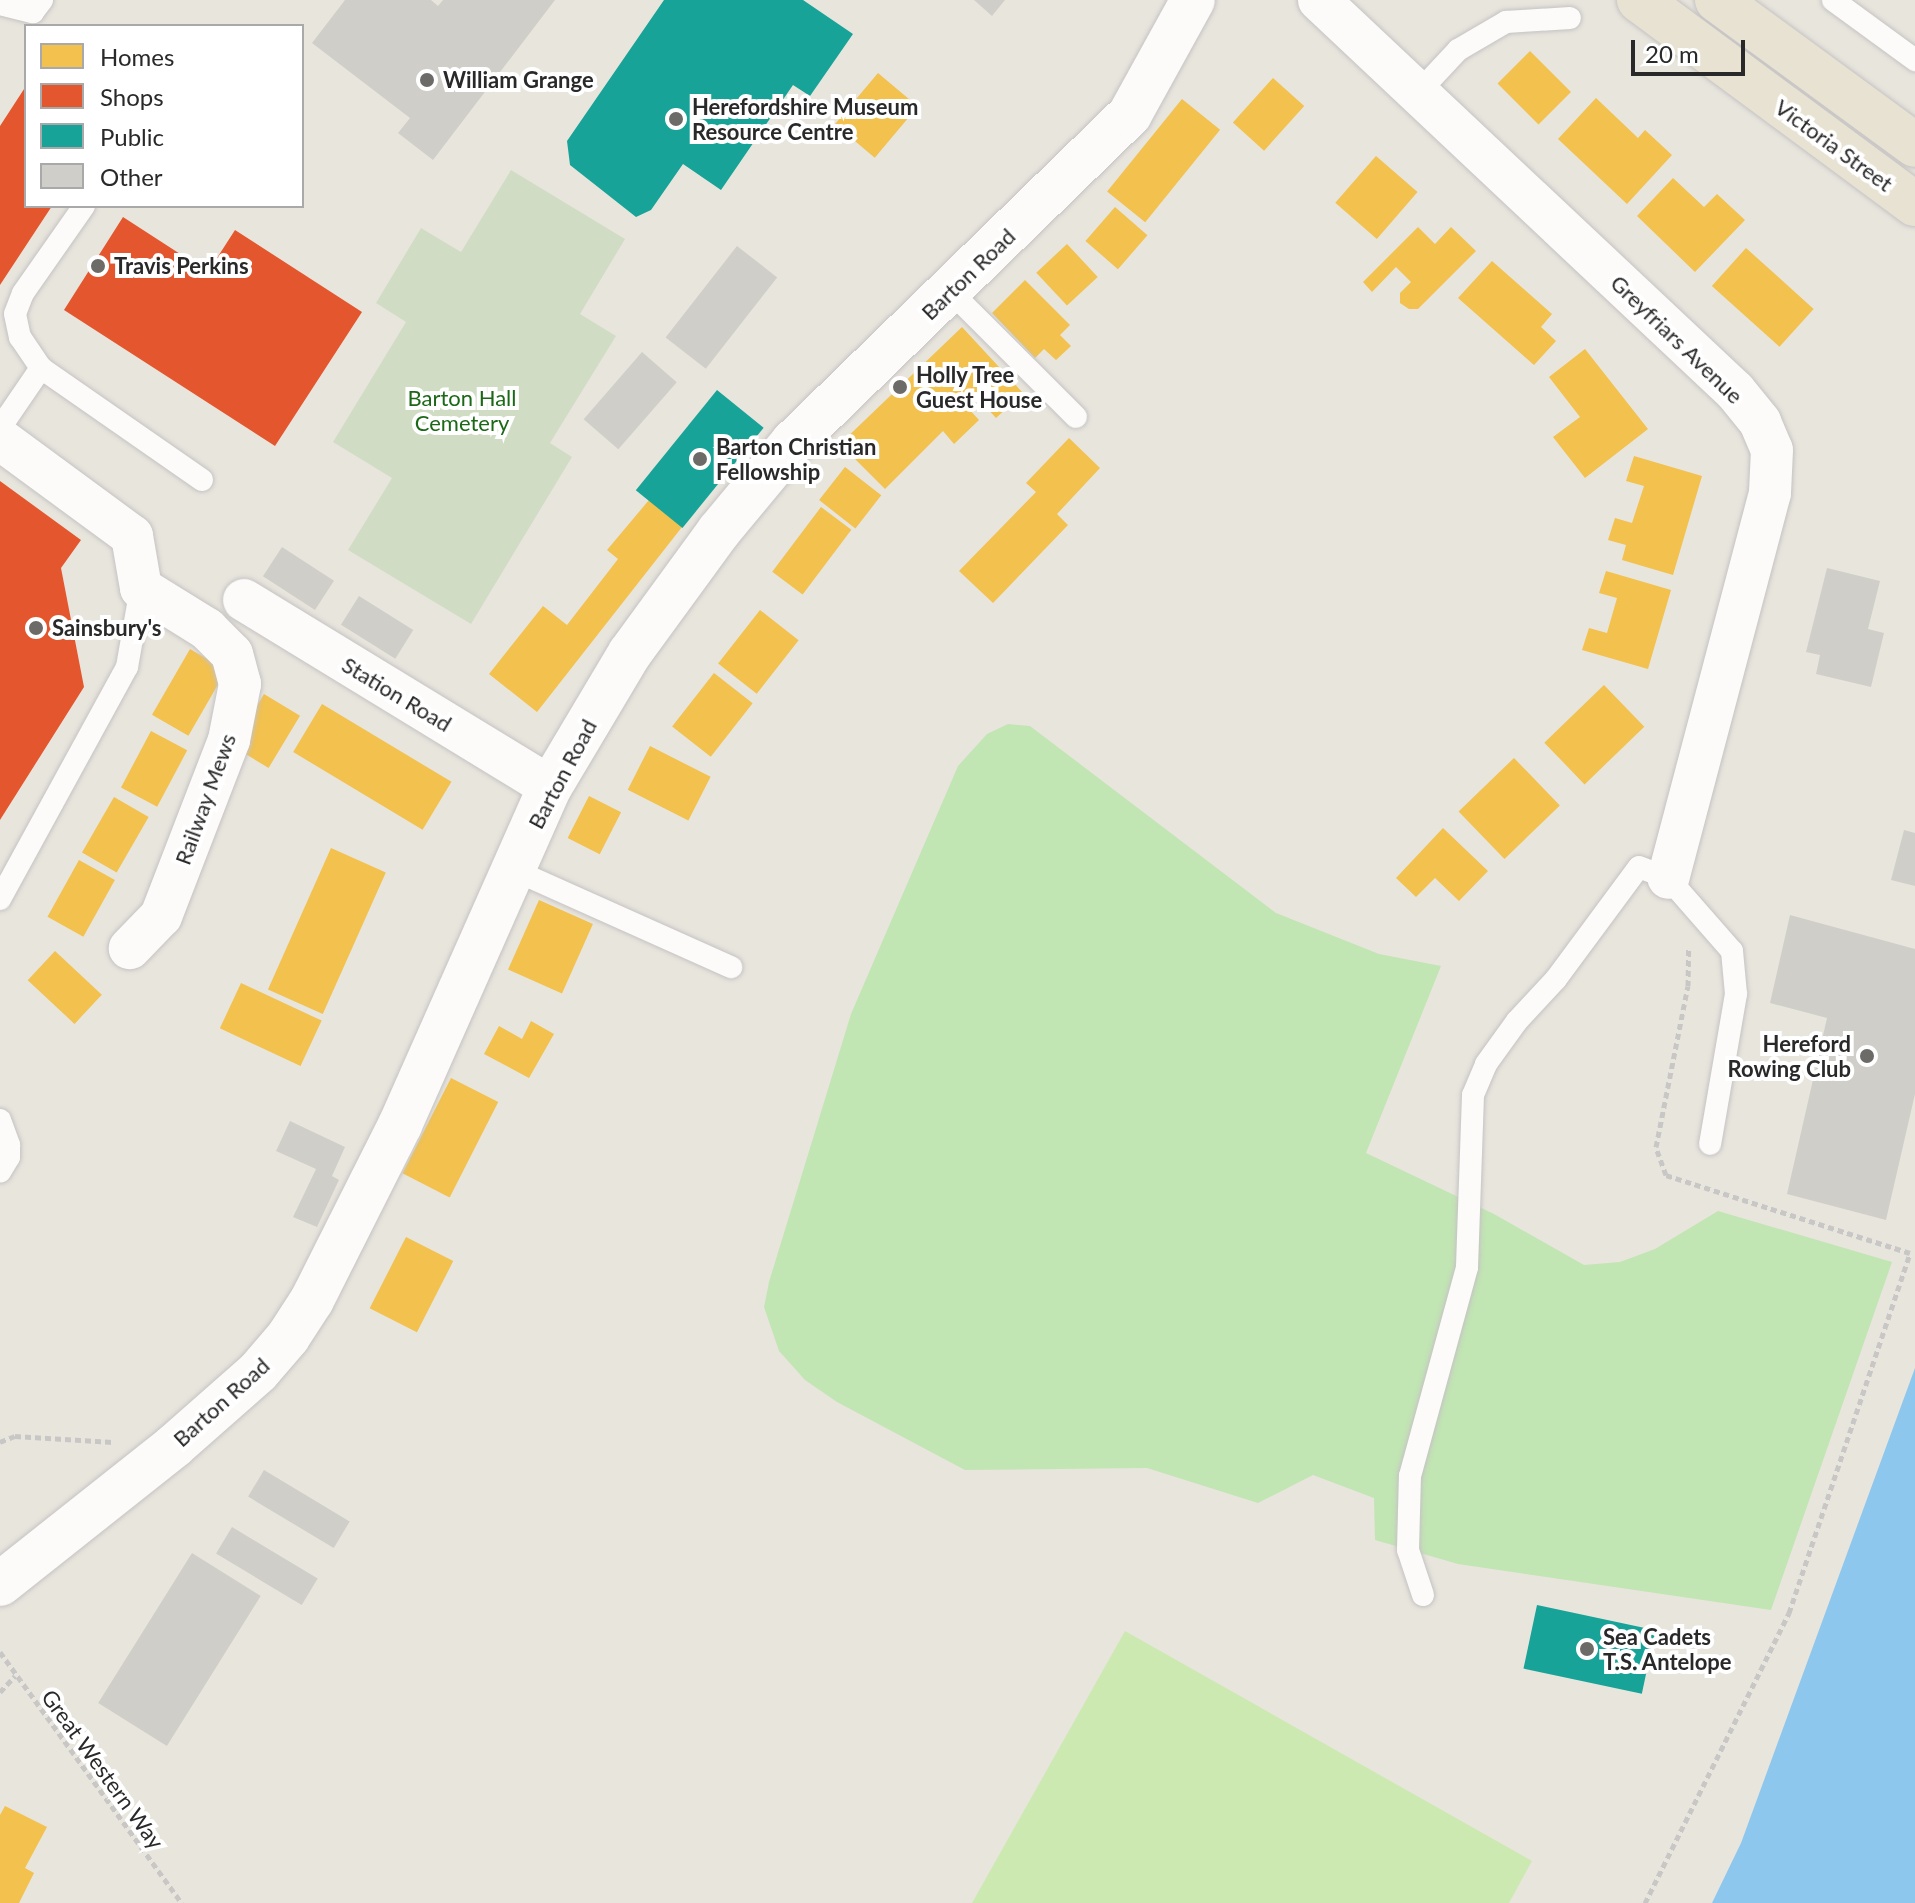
<!DOCTYPE html>
<html>
<head>
<meta charset="utf-8">
<style>
  body { margin:0 }
  #map { position:relative; width:1915px; height:1903px; overflow:hidden; background:#e8e5dd; font-family:Lato,sans-serif }
  div>[style] { position:absolute }
  [style*='--x'] { left:calc(var(--x)*1px); top:calc(var(--y)*1px); width:calc(var(--w)*1px); rotate:calc(var(--a)*1deg) }
  .green>* { inset:0; background:#c2e5b4 }
  .cemetery>* { inset:0; background:#d0ddc4 }
  .pitch>* { inset:0; background:#cde9b2 }
  .water>* { inset:0; background:#8dc7ed }
  .homes>* { inset:0; background:#f2c14e; transform-origin:0 0 }
  .shops>* { inset:0; background:#e4572e }
  .public>* { inset:0; background:#17a398; transform-origin:0 0 }
  .building>* { inset:0; background:#d0cec9; transform-origin:0 0 }
  .path>* { height:5px; margin-top:-2.5px; transform-origin:0; background:repeating-linear-gradient(90deg,#c8c7c6 0 6px,transparent 0 10px) }
  .roads { filter:drop-shadow(0 0 2px #c5c3c3) drop-shadow(0 0 2px #c5c3c3) }
  .service>* { height:22px; margin:-11px; padding:0 11px; transform-origin:11px; border-radius:11px; background:#fcfbfa }
  .minor>* { height:42px; margin:-21px; padding:0 21px; transform-origin:21px; border-radius:21px; background:#fcfbfa }
  .tertiary>* { height:44px; margin:-22px; padding:0 22px; transform-origin:22px; border-radius:22px; background:#fcfbfa }
  .trunk>* { height:44px; margin:-22px; padding:0 22px; transform-origin:22px; border-radius:22px; background:#e8e2d2 }
  .dots>* { width:22px; height:22px; translate:-50% -50%; box-sizing:border-box; border:4px solid #fff; border-radius:50% }
  span { translate:-50% -50%; white-space:nowrap; text-align:center; line-height:1.15; -webkit-text-stroke:8px #fff; paint-order:stroke }
  .poi-label { font-size:22px; color:#292929; font-weight:700 }
  .left { translate:0 -50%; text-align:left }
  .right { translate:-100% -50%; text-align:right }
  .street-label { font-size:22px; color:#292929 }
  .park-label { font-size:22px; color:#1b6816 }
  .legend { position:absolute; left:24px; top:24px; width:280px; height:184px; box-sizing:border-box; background:#fff; border:2px solid #a9a9a9; margin:0; padding:10px 14px; list-style:none; font-size:24px; color:#292929 }
  .legend li { display:flex; align-items:center; gap:16px; height:40px }
  .legend b { width:40px; border:2px solid #a9a9a9 }
  .scale { position:absolute; left:1631px; top:40px; width:114px; height:36px; box-sizing:border-box; border:4px solid #292929; border-top:0; padding-left:10px; font-size:24px; line-height:28px; white-space:nowrap; color:#292929; -webkit-text-stroke:6px #fff; paint-order:stroke }
</style>
</head>
<body>
<div id="map">
  <div class="green">
    <div style="clip-path:polygon(1008px 724px,1030px 726px,1276px 913px,1379px 954px,1441px 966px,1366px 1153px,1494px 1214px,1584px 1265px,1620px 1262px,1655px 1249px,1718px 1211px,1892px 1262px,1771px 1610px,1458px 1564px,1375px 1540px,1374px 1498px,1313px 1475px,1258px 1503px,1147px 1468px,965px 1470px,837px 1402px,805px 1380px,779px 1351px,764px 1307px,769px 1282px,851px 1014px,958px 766px,987px 734px)"></div>
  </div>
  <div class="cemetery">
    <div style="clip-path:polygon(511px 170px,625px 239px,580px 314px,616px 336px,550px 443px,572px 457px,471px 624px,348px 550px,392px 478px,333px 442px,406px 322px,376px 303px,421px 228px,461px 252px)"></div>
  </div>
  <div class="pitch">
    <div style="clip-path:polygon(1125px 1631px,1532px 1861px,1509px 1903px,972px 1903px)"></div>
  </div>
  <div class="water">
    <div style="clip-path:polygon(1915px 1368px,1915px 1903px,1712px 1903px,1741px 1843px)"></div>
  </div>
  <div class="homes">
    <div style="left:1530px;top:51px;width:58px;height:46px;rotate:45deg"></div>
    <div style="left:878px;top:73px;width:52px;height:67px;rotate:40deg"></div>
    <div style="left:1273px;top:78px;width:42px;height:60px;rotate:42deg"></div>
    <div style="clip-path:polygon(1596px 98px,1638px 138px,1645px 130px,1672px 155px,1627px 204px,1558px 139px)"></div>
    <div style="left:1182px;top:99px;width:49px;height:119px;rotate:39deg"></div>
    <div style="left:1376px;top:156px;width:55px;height:62px;rotate:41deg"></div>
    <div style="clip-path:polygon(1673px 178px,1704px 207px,1717px 194px,1745px 220px,1695px 272px,1637px 216px)"></div>
    <div style="left:1115px;top:207px;width:43px;height:45px;rotate:41deg"></div>
    <div style="clip-path:polygon(1418px 227px,1435px 244px,1451px 227px,1476px 251px,1418px 309px,1409px 309px,1400px 303px,1400px 293px,1411px 282px,1396px 267px,1372px 292px,1363px 282px)"></div>
    <div style="left:1067px;top:244px;width:45px;height:42px;rotate:47deg"></div>
    <div style="left:1746px;top:248px;width:91px;height:51px;rotate:42deg"></div>
    <div style="clip-path:polygon(1492px 261px,1552px 314px,1541px 327px,1556px 341px,1534px 365px,1458px 298px)"></div>
    <div style="clip-path:polygon(1025px 280px,1070px 325px,1060px 335px,1071px 346px,1056px 360px,1044px 349px,1035px 358px,992px 313px)"></div>
    <div style="clip-path:polygon(962px 327px,1023px 393px,996px 418px,978px 398px,968px 408px,979px 420px,954px 444px,943px 431px,885px 489px,840px 444px)"></div>
    <div style="clip-path:polygon(1585px 349px,1648px 429px,1585px 478px,1553px 437px,1580px 417px,1549px 377px)"></div>
    <div style="clip-path:polygon(1069px 438px,1100px 468px,1057px 514px,1068px 525px,993px 603px,959px 571px,1036px 492px,1026px 483px)"></div>
    <div style="clip-path:polygon(1634px 456px,1702px 476px,1673px 575px,1622px 560px,1626px 545px,1608px 540px,1615px 518px,1632px 523px,1644px 486px,1626px 481px)"></div>
    <div style="left:845px;top:467px;width:46px;height:42px;rotate:38deg"></div>
    <div style="clip-path:polygon(649px 500px,682px 527px,537px 712px,489px 674px,543px 606px,567px 625px,618px 559px,607px 550px)"></div>
    <div style="left:821px;top:507px;width:38px;height:81px;rotate:37deg"></div>
    <div style="clip-path:polygon(1606px 571px,1671px 590px,1648px 669px,1582px 650px,1589px 628px,1607px 633px,1617px 598px,1599px 593px)"></div>
    <div style="left:760px;top:610px;width:49px;height:68px;rotate:38deg"></div>
    <div style="left:190px;top:649px;width:42px;height:76px;rotate:30deg"></div>
    <div style="left:714px;top:673px;width:49px;height:68px;rotate:38deg"></div>
    <div style="left:1604px;top:685px;width:58px;height:83px;rotate:46deg"></div>
    <div style="left:264px;top:694px;width:42px;height:61px;rotate:31deg"></div>
    <div style="left:322px;top:704px;width:151px;height:56px;rotate:31deg"></div>
    <div style="left:151px;top:731px;width:41px;height:64px;rotate:28deg"></div>
    <div style="left:650px;top:746px;width:68px;height:49px;rotate:27deg"></div>
    <div style="left:1514px;top:758px;width:66px;height:77px;rotate:46deg"></div>
    <div style="left:589px;top:796px;width:36px;height:47px;rotate:27deg"></div>
    <div style="left:114px;top:797px;width:40px;height:64px;rotate:30deg"></div>
    <div style="clip-path:polygon(1443px 828px,1488px 871px,1459px 901px,1435px 878px,1416px 897px,1396px 878px)"></div>
    <div style="left:331px;top:848px;width:60px;height:155px;rotate:24deg"></div>
    <div style="left:79px;top:860px;width:41px;height:65px;rotate:29deg"></div>
    <div style="left:539px;top:900px;width:59px;height:76px;rotate:24deg"></div>
    <div style="left:55px;top:951px;width:64px;height:40px;rotate:43deg"></div>
    <div style="left:241px;top:983px;width:89px;height:50px;rotate:25deg"></div>
    <div style="clip-path:polygon(531px 1021px,554px 1034px,529px 1078px,484px 1054px,499px 1026px,522px 1039px)"></div>
    <div style="left:451px;top:1078px;width:53px;height:107px;rotate:27deg"></div>
    <div style="left:406px;top:1237px;width:53px;height:80px;rotate:27deg"></div>
    <div style="clip-path:polygon(5px 1806px,47px 1827px,25px 1868px,34px 1873px,19px 1903px,0 1903px,0 1815px)"></div>
  </div>
  <div class="shops">
    <div style="clip-path:polygon(26px 86px,26px 206px,52px 206px,0 285px,0 126px)"></div>
    <div style="clip-path:polygon(123px 217px,208px 272px,235px 230px,362px 312px,275px 446px,64px 310px)"></div>
    <div style="clip-path:polygon(0 481px,81px 540px,61px 568px,84px 687px,0 820px)"></div>
  </div>
  <div class="public">
    <div style="clip-path:polygon(664px 0,803px 0,853px 34px,810px 96px,793px 85px,721px 190px,683px 164px,651px 210px,636px 217px,570px 165px,567px 141px)"></div>
    <div style="left:717px;top:390px;width:60px;height:129px;rotate:39deg"></div>
    <div style="left:1537px;top:1605px;width:121px;height:65px;rotate:12deg"></div>
  </div>
  <div class="building">
    <div style="clip-path:polygon(345px 0,431px 0,438px 6px,443px 0,555px 0,433px 160px,398px 133px,410px 118px,312px 43px)"></div>
    <div style="clip-path:polygon(974px 0,1005px 0,992px 16px)"></div>
    <div style="left:737px;top:246px;width:51px;height:116px;rotate:38deg"></div>
    <div style="left:642px;top:352px;width:46px;height:89px;rotate:41deg"></div>
    <div style="left:282px;top:547px;width:62px;height:35px;rotate:33deg"></div>
    <div style="clip-path:polygon(1827px 568px,1880px 581px,1868px 629px,1884px 633px,1871px 687px,1816px 674px,1820px 655px,1806px 652px)"></div>
    <div style="left:359px;top:596px;width:64px;height:34px;rotate:32deg"></div>
    <div style="clip-path:polygon(1904px 830px,1915px 833px,1915px 886px,1891px 880px)"></div>
    <div style="clip-path:polygon(1790px 915px,1915px 949px,1915px 1094px,1886px 1220px,1787px 1194px,1827px 1018px,1770px 1003px)"></div>
    <div style="clip-path:polygon(290px 1121px,345px 1147px,332px 1176px,339px 1180px,317px 1227px,293px 1217px,316px 1169px,276px 1151px)"></div>
    <div style="left:264px;top:1470px;width:100px;height:31px;rotate:31deg"></div>
    <div style="left:232px;top:1527px;width:100px;height:31px;rotate:31deg"></div>
    <div style="left:192px;top:1553px;width:81px;height:177px;rotate:32deg"></div>
  </div>
  <div class="path">
    <div style="--x:0;--y:1442;--w:16;--a:-22"></div>
    <div style="--x:15;--y:1436;--w:98;--a:3.5"></div>
    <div style="--x:0;--y:1652;--w:310;--a:54.1"></div>
    <div style="--x:0;--y:1692;--w:22;--a:-47"></div>
    <div style="--x:1645;--y:1903;--w:324;--a:-63.6"></div>
    <div style="--x:1789;--y:1613;--w:380;--a:-71.4"></div>
    <div style="--x:1910;--y:1253;--w:256;--a:-162.3"></div>
    <div style="--x:1666;--y:1175;--w:30;--a:-110"></div>
    <div style="--x:1656;--y:1147;--w:164;--a:-78.8"></div>
    <div style="--x:1688;--y:986;--w:39;--a:-89"></div>
  </div>
  <div class="roads">
    <div class="service">
      <div style="--x:1833;--y:0;--w:102;--a:36.2"></div>
      <div style="--x:0;--y:4;--w:34;--a:14"></div>
      <div style="--x:33;--y:12;--w:15;--a:-53"></div>
      <div style="--x:1416;--y:95;--w:62;--a:-47"></div>
      <div style="--x:1458;--y:50;--w:56;--a:-30.3"></div>
      <div style="--x:1506;--y:22;--w:64;--a:-3.6"></div>
      <div style="--x:84;--y:206;--w:106;--a:125"></div>
      <div style="--x:23;--y:293;--w:22;--a:111"></div>
      <div style="--x:15;--y:314;--w:24;--a:78"></div>
      <div style="--x:20;--y:337;--w:37;--a:56"></div>
      <div style="--x:41;--y:368;--w:196;--a:34.8"></div>
      <div style="--x:950;--y:291;--w:178;--a:45"></div>
      <div style="--x:0;--y:428;--w:73;--a:-55.7"></div>
      <div style="--x:514;--y:870;--w:238;--a:24.1"></div>
      <div style="--x:0;--y:899;--w:264;--a:-61.3"></div>
      <div style="--x:127;--y:667;--w:80;--a:-80"></div>
      <div style="--x:0;--y:1120;--w:27;--a:70"></div>
      <div style="--x:9;--y:1145;--w:12;--a:90"></div>
      <div style="--x:9;--y:1157;--w:17;--a:121"></div>
      <div style="--x:1423;--y:1595;--w:47;--a:-108.4"></div>
      <div style="--x:1408;--y:1550;--w:74;--a:-88.5"></div>
      <div style="--x:1410;--y:1476;--w:217;--a:-74.7"></div>
      <div style="--x:1467;--y:1267;--w:172;--a:-88"></div>
      <div style="--x:1473;--y:1095;--w:34;--a:-67"></div>
      <div style="--x:1486;--y:1064;--w:53;--a:-54.2"></div>
      <div style="--x:1517;--y:1021;--w:57;--a:-47.1"></div>
      <div style="--x:1556;--y:979;--w:139;--a:-53.5"></div>
      <div style="--x:1639;--y:867;--w:31;--a:21"></div>
      <div style="--x:1668;--y:878;--w:97;--a:48.8"></div>
      <div style="--x:1732;--y:951;--w:43;--a:84.7"></div>
      <div style="--x:1736;--y:994;--w:152;--a:99.8"></div>
    </div>
    <div class="minor">
      <div style="--x:1319;--y:0;--w:571;--a:43.23"></div>
      <div style="--x:1735;--y:391;--w:40;--a:51"></div>
      <div style="--x:1760;--y:422;--w:30;--a:67"></div>
      <div style="--x:1772;--y:450;--w:43;--a:92.7"></div>
      <div style="--x:1770;--y:493;--w:398;--a:104.8"></div>
      <div style="--x:0;--y:439;--w:164;--a:36.3"></div>
      <div style="--x:132;--y:536;--w:53;--a:80.2"></div>
      <div style="--x:141;--y:588;--w:78;--a:31.8"></div>
      <div style="--x:207;--y:629;--w:35;--a:45"></div>
      <div style="--x:232;--y:654;--w:31;--a:75"></div>
      <div style="--x:240;--y:684;--w:57;--a:101.1"></div>
      <div style="--x:229;--y:740;--w:189;--a:111.1"></div>
      <div style="--x:161;--y:916;--w:45;--a:134.1"></div>
      <div style="--x:244;--y:600;--w:359;--a:31.4"></div>
    </div>
    <div class="tertiary">
      <div style="--x:0;--y:1584;--w:222;--a:-38.4"></div>
      <div style="--x:174;--y:1446;--w:112;--a:-41.4"></div>
      <div style="--x:258;--y:1372;--w:46;--a:-49.4"></div>
      <div style="--x:288;--y:1337;--w:44;--a:-57"></div>
      <div style="--x:312;--y:1300;--w:196;--a:-63.3"></div>
      <div style="--x:400;--y:1125;--w:370;--a:-66.1"></div>
      <div style="--x:550;--y:787;--w:156;--a:-59.2"></div>
      <div style="--x:630;--y:653;--w:151;--a:-53.9"></div>
      <div style="--x:719;--y:531;--w:116;--a:-50.3"></div>
      <div style="--x:793;--y:442;--w:470;--a:-44.2"></div>
      <div style="--x:1130;--y:114;--w:130;--a:-61.1"></div>
    </div>
    <div class="trunk">
      <div style="--x:1639;--y:0;--w:343;--a:36.5"></div>
      <div style="--x:1717;--y:0;--w:245;--a:36.2"></div>
    </div>
  </div>
  <div class="dots">
    <div style="left:427px;top:80px;background:#6c6b68"></div>
    <div style="left:676px;top:119px;background:#6c6b68"></div>
    <div style="left:98px;top:266px;background:#6c6b68"></div>
    <div style="left:900px;top:387px;background:#6c6b68"></div>
    <div style="left:700px;top:459px;background:#6c6b68"></div>
    <div style="left:36px;top:628px;background:#6c6b68"></div>
    <div style="left:1867px;top:1056px;background:#6c6b68"></div>
    <div style="left:1587px;top:1649px;background:#6c6b68"></div>
  </div>
  <div class="poi-label">
    <span class="left" style="left:443px;top:80px">William Grange</span>
    <span class="left" style="left:692px;top:119px">Herefordshire Museum<br>Resource Centre</span>
    <span class="left" style="left:114px;top:266px">Travis Perkins</span>
    <span class="left" style="left:916px;top:387px">Holly Tree<br>Guest House</span>
    <span class="left" style="left:716px;top:459px">Barton Christian<br>Fellowship</span>
    <span class="left" style="left:52px;top:628px">Sainsbury's</span>
    <span class="right" style="left:1851px;top:1056px">Hereford<br>Rowing Club</span>
    <span class="left" style="left:1603px;top:1649px">Sea Cadets<br>T.S. Antelope</span>
  </div>
  <div class="street-label">
    <span style="left:1834px;top:145px;rotate:36deg">Victoria Street</span>
    <span style="left:968px;top:274px;rotate:-44deg">Barton Road</span>
    <span style="left:1677px;top:339px;rotate:44deg">Greyfriars Avenue</span>
    <span style="left:397px;top:694px;rotate:31deg">Station Road</span>
    <span style="left:562px;top:774px;rotate:-62deg">Barton Road</span>
    <span style="left:205px;top:799px;rotate:-70deg">Railway Mews</span>
    <span style="left:221px;top:1402px;rotate:-42deg">Barton Road</span>
    <span style="left:103px;top:1769px;rotate:54deg">Great Western Way</span>
  </div>
  <div class="park-label">
    <span style="left:462px;top:410px">Barton Hall<br>Cemetery</span>
  </div>
  <ul class="legend">
  <li><b style="height:22px;background:#f2c14e"></b>Homes</li>
  <li><b style="height:22px;background:#e4572e"></b>Shops</li>
  <li><b style="height:22px;background:#17a398"></b>Public</li>
  <li><b style="height:22px;background:#d0cec9"></b>Other</li>
  </ul>
  <div class="scale">20 m</div>
</div>
</body>
</html>
